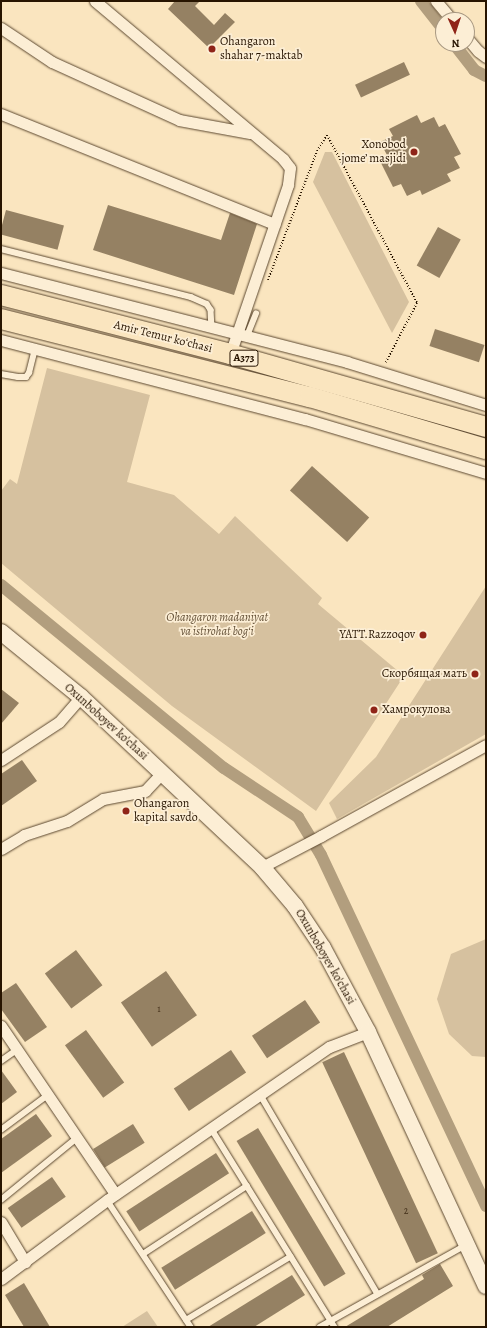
<!DOCTYPE html>
<html>
<head>
<meta charset="utf-8">
<style>
  body { margin:0 }
  #map { position:relative; width:487px; height:1328px; overflow:hidden; background:#fae5bf; font-family:Alegreya,serif }
  div>[style] { position:absolute }
  [style*='--x'] { left:calc(var(--x)*1px); top:calc(var(--y)*1px); width:calc(var(--w)*1px); rotate:calc(var(--a)*1deg) }
  .green>* { inset:0; background:#d6c19f }
  .canal>* { height:12px; margin:-6px; padding:0 6px; transform-origin:6px; border-radius:6px; background:#b29e7e }
  .building>* { inset:0; background:#958163; transform-origin:0 0 }
  .path>* { height:2px; margin-top:-1px; transform-origin:0; background:repeating-linear-gradient(90deg,#271400 0 1px,transparent 0 3px) }
  .roads { filter:drop-shadow(0 0 1px #5c4830) drop-shadow(0 0 1px #5c4830) }
  .lane>* { height:5.5px; margin:-2.75px; padding:0 2.75px; transform-origin:2.75px; border-radius:2.75px; background:#fceed5 }
  .street>* { height:11px; margin:-5.5px; padding:0 5.5px; transform-origin:5.5px; border-radius:5.5px; background:#fceed5 }
  .secondary>* { height:16px; margin:-8px; padding:0 8px; transform-origin:8px; border-radius:8px; background:#fceed5 }
  .highway>* { height:20px; margin:-10px; padding:0 10px; transform-origin:10px; border-radius:10px; background:#fae5bf }
  .dots>* { width:11px; height:11px; translate:-50% -50%; box-sizing:border-box; border:2px solid #fceed5; border-radius:50% }
  span { translate:-50% -50%; white-space:nowrap; text-align:center; line-height:1.15; -webkit-text-stroke:3.5px #fceed5; paint-order:stroke }
  .number-label { font-size:10px; color:#422f19 }
  .number-label span { -webkit-text-stroke-width:0 }
  .shield-label span { padding:1px 3px; background:#fceed5; border:1px solid; border-radius:3px; -webkit-text-stroke-width:0 }
  .shield-label { font-size:11px; color:#271400; font-weight:700 }
  .poi-label { font-size:12px; color:#271400 }
  .left { translate:0 -50%; text-align:left }
  .right { translate:-100% -50%; text-align:right }
  .street-label { font-size:12px; color:#271400 }
  .park-label { font-size:12px; color:#645138; font-style:italic }
  .frame { position:absolute; inset:0; border:2px solid #271400; pointer-events:none }
  .north { position:absolute; left:435px; top:12px; width:40px; height:40px; box-sizing:border-box; background:#fceed5; border:1px solid #a79780; border-radius:50%; rotate:177deg; font-size:11px; font-weight:700; line-height:16px; text-align:center; color:#271400 }
  .north::after { content:''; display:block; margin:auto; width:14px; height:18px; background:#8f2418; clip-path:polygon(50% 0,100% 100%,50% 72%,0 100%) }
</style>
</head>
<body>
<div id="map">
  <div class="green">
    <div style="clip-path:polygon(325px 152px,332px 152px,409px 302px,392px 333px,313px 182px)"></div>
    <div style="clip-path:polygon(47px 368px,150px 395px,127px 482px,174px 495px,219px 534px,235px 516px,322px 598px,318px 604px,404px 676px,316px 811px,172px 706px,1px 563px,1px 491px,10px 479px,17px 484px)"></div>
    <div style="clip-path:polygon(486px 586px,486px 734px,337px 819px,329px 803px,376px 757px)"></div>
    <div style="clip-path:polygon(486px 939px,486px 1057px,472px 1056px,449px 1034px,437px 999px,451px 954px)"></div>
    <div style="clip-path:polygon(147px 1311px,158px 1327px,122px 1327px)"></div>
  </div>
  <div class="canal">
    <div style="--x:421;--y:1;--w:36;--a:52"></div>
    <div style="--x:454;--y:44;--w:33;--a:52"></div>
    <div style="--x:474;--y:70;--w:13;--a:27"></div>
    <div style="--x:1;--y:585;--w:288;--a:39.4"></div>
    <div style="--x:224;--y:768;--w:89;--a:33.5"></div>
    <div style="--x:298;--y:817;--w:44;--a:58.8"></div>
    <div style="--x:321;--y:855;--w:388;--a:64.8"></div>
  </div>
  <div class="building">
    <div style="clip-path:polygon(175px 1px,200px 1px,195px 6px,214px 25px,225px 13px,235px 22px,209px 48px,168px 9px)"></div>
    <div style="left:404px;top:62px;width:14px;height:54px;rotate:65deg"></div>
    <div style="clip-path:polygon(417px 115px,421px 123px,434px 117px,439px 127px,445px 124px,461px 154px,454px 157px,460px 168px,447px 174px,451px 181px,422px 195px,420px 190px,407px 196px,401px 184px,393px 187px,379px 159px,387px 155px,380px 142px,393px 136px,389px 129px)"></div>
    <div style="clip-path:polygon(108px 205px,221px 240px,230px 213px,257px 224px,234px 295px,93px 250px)"></div>
    <div style="left:6px;top:210px;width:60px;height:25px;rotate:15deg"></div>
    <div style="left:438px;top:227px;width:26px;height:44px;rotate:29deg"></div>
    <div style="left:435px;top:329px;width:52px;height:18px;rotate:18deg"></div>
    <div style="left:312px;top:466px;width:77px;height:33px;rotate:42deg"></div>
    <div style="clip-path:polygon(1px 689px,19px 703px,1px 724px)"></div>
    <div style="clip-path:polygon(22px 760px,37px 781px,1px 806px,1px 774px)"></div>
    <div style="left:76px;top:950px;width:44px;height:39px;rotate:53deg"></div>
    <div style="left:166px;top:971px;width:54px;height:55px;rotate:55deg"></div>
    <div style="clip-path:polygon(16px 983px,47px 1027px,25px 1042px,1px 1009px,1px 993px)"></div>
    <div style="left:305px;top:1000px;width:27px;height:64px;rotate:56deg"></div>
    <div style="left:86px;top:1030px;width:65px;height:26px;rotate:54deg"></div>
    <div style="left:231px;top:1050px;width:27px;height:69px;rotate:56deg"></div>
    <div style="left:344px;top:1052px;width:222px;height:24px;rotate:65deg"></div>
    <div style="clip-path:polygon(1px 1070px,17px 1092px,1px 1104px)"></div>
    <div style="clip-path:polygon(36px 1114px,52px 1136px,1px 1173px,1px 1139px)"></div>
    <div style="left:133px;top:1124px;width:22px;height:47px;rotate:58deg"></div>
    <div style="left:258px;top:1128px;width:170px;height:25px;rotate:59deg"></div>
    <div style="left:216px;top:1153px;width:24px;height:107px;rotate:57deg"></div>
    <div style="left:52px;top:1177px;width:24px;height:54px;rotate:55deg"></div>
    <div style="left:252px;top:1211px;width:26px;height:107px;rotate:58deg"></div>
    <div style="clip-path:polygon(440px 1264px,453px 1286px,387px 1327px,345px 1327px,424px 1279px,422px 1275px)"></div>
    <div style="clip-path:polygon(292px 1275px,305px 1295px,254px 1327px,208px 1327px)"></div>
    <div style="clip-path:polygon(24px 1283px,50px 1327px,24px 1327px,5px 1295px)"></div>
  </div>
  <div class="path">
    <div style="--x:268;--y:280;--w:138;--a:-69.2"></div>
    <div style="--x:317;--y:151;--w:19;--a:-58"></div>
    <div style="--x:327;--y:135;--w:191;--a:61.8"></div>
    <div style="--x:417;--y:303;--w:67;--a:117.7"></div>
  </div>
  <div class="roads">
    <div class="lane">
      <div style="--x:1;--y:249;--w:196;--a:14.2"></div>
      <div style="--x:191;--y:297;--w:17;--a:24"></div>
      <div style="--x:207;--y:304;--w:7;--a:56"></div>
      <div style="--x:211;--y:310;--w:17;--a:87"></div>
      <div style="--x:247;--y:336;--w:24;--a:-68"></div>
      <div style="--x:1;--y:374;--w:17;--a:10"></div>
      <div style="--x:18;--y:377;--w:8;--a:0"></div>
      <div style="--x:26;--y:377;--w:5;--a:-53"></div>
      <div style="--x:29;--y:373;--w:25;--a:-76"></div>
      <div style="--x:1;--y:1061;--w:19;--a:-35"></div>
      <div style="--x:260;--y:1094;--w:232;--a:59.5"></div>
      <div style="--x:211;--y:1128;--w:234;--a:58.1"></div>
      <div style="--x:1;--y:1130;--w:59;--a:-36.7"></div>
      <div style="--x:1;--y:1200;--w:98;--a:-39.2"></div>
      <div style="--x:107;--y:1200;--w:152;--a:56.5"></div>
      <div style="--x:143;--y:1254;--w:124;--a:-33.2"></div>
      <div style="--x:186;--y:1320;--w:122;--a:-31.2"></div>
      <div style="--x:320;--y:1327;--w:167;--a:-29.3"></div>
    </div>
    <div class="street">
      <div style="--x:95;--y:1;--w:246;--a:40"></div>
      <div style="--x:283;--y:159;--w:11;--a:52"></div>
      <div style="--x:290;--y:168;--w:17;--a:97"></div>
      <div style="--x:288;--y:185;--w:179;--a:108.9"></div>
      <div style="--x:436;--y:1;--w:25;--a:50"></div>
      <div style="--x:1;--y:28;--w:61;--a:33.7"></div>
      <div style="--x:52;--y:62;--w:140;--a:24.5"></div>
      <div style="--x:179;--y:120;--w:72;--a:10.4"></div>
      <div style="--x:467;--y:38;--w:17;--a:50"></div>
      <div style="--x:478;--y:51;--w:10;--a:37"></div>
      <div style="--x:1;--y:114;--w:295;--a:21.9"></div>
      <div style="--x:1;--y:273;--w:357;--a:14.4"></div>
      <div style="--x:347;--y:362;--w:145;--a:17.2"></div>
      <div style="--x:1;--y:340;--w:314;--a:14.6"></div>
      <div style="--x:305;--y:419;--w:189;--a:16.6"></div>
      <div style="--x:1;--y:760;--w:69;--a:-33.2"></div>
      <div style="--x:59;--y:722;--w:33;--a:-49"></div>
      <div style="--x:1;--y:849;--w:27;--a:-31"></div>
      <div style="--x:24;--y:835;--w:45;--a:-18"></div>
      <div style="--x:67;--y:821;--w:42;--a:-31.4"></div>
      <div style="--x:103;--y:799;--w:43;--a:-10.8"></div>
      <div style="--x:145;--y:791;--w:25;--a:-47"></div>
      <div style="--x:262;--y:867;--w:67;--a:-27.7"></div>
      <div style="--x:321;--y:836;--w:188;--a:-28.9"></div>
      <div style="--x:1;--y:1026;--w:203;--a:55.8"></div>
      <div style="--x:1;--y:1222;--w:47;--a:59"></div>
      <div style="--x:1;--y:1279;--w:132;--a:-36.7"></div>
      <div style="--x:107;--y:1200;--w:270;--a:-34.6"></div>
      <div style="--x:329;--y:1047;--w:42;--a:-21"></div>
    </div>
    <div class="secondary">
      <div style="--x:1;--y:632;--w:103;--a:39.1"></div>
      <div style="--x:81;--y:697;--w:248;--a:43.2"></div>
      <div style="--x:262;--y:867;--w:51;--a:49.8"></div>
      <div style="--x:295;--y:906;--w:50;--a:56.3"></div>
      <div style="--x:323;--y:948;--w:95;--a:61.8"></div>
      <div style="--x:368;--y:1032;--w:280;--a:65.1"></div>
    </div>
    <div class="highway">
      <div style="--x:1;--y:295;--w:236;--a:14.4"></div>
      <div style="--x:230;--y:354;--w:266;--a:15.9"></div>
      <div style="--x:1;--y:319;--w:319;--a:14.2"></div>
      <div style="--x:310;--y:397;--w:184;--a:16.5"></div>
    </div>
  </div>
  <div class="dots">
    <div style="left:212px;top:49px;background:#8f2418"></div>
    <div style="left:414px;top:152px;background:#8f2418"></div>
    <div style="left:423px;top:635px;background:#8f2418"></div>
    <div style="left:475px;top:674px;background:#8f2418"></div>
    <div style="left:374px;top:710px;background:#8f2418"></div>
    <div style="left:126px;top:811px;background:#8f2418"></div>
  </div>
  <div class="number-label">
    <span style="left:159px;top:1009px">1</span>
    <span style="left:406px;top:1211px">2</span>
  </div>
  <div class="shield-label">
    <span style="left:244px;top:358px">A373</span>
  </div>
  <div class="poi-label">
    <span class="left" style="left:220px;top:49px">Ohangaron<br>shahar 7-maktab</span>
    <span class="right" style="left:406px;top:152px">Xonobod<br>jome’ masjidi</span>
    <span class="right" style="left:415px;top:635px">YATT.Razzoqov</span>
    <span class="right" style="left:467px;top:674px">Скорбящая мать</span>
    <span class="left" style="left:382px;top:710px">Хамрокулова</span>
    <span class="left" style="left:134px;top:811px">Ohangaron<br>kapital savdo</span>
  </div>
  <div class="street-label">
    <span style="left:163px;top:337px;rotate:14deg">Amir Temur koʻchasi</span>
    <span style="left:106px;top:722px;rotate:42deg">Oxunboboyev ko'chasi</span>
    <span style="left:325px;top:957px;rotate:60deg">Oxunboboyev ko'chasi</span>
  </div>
  <div class="park-label">
    <span style="left:217px;top:625px">Ohangaron madaniyat<br>va istirohat bogʻi</span>
  </div>
  <div class="frame"></div>
  <div class="north">N</div>
</div>
</body>
</html>
